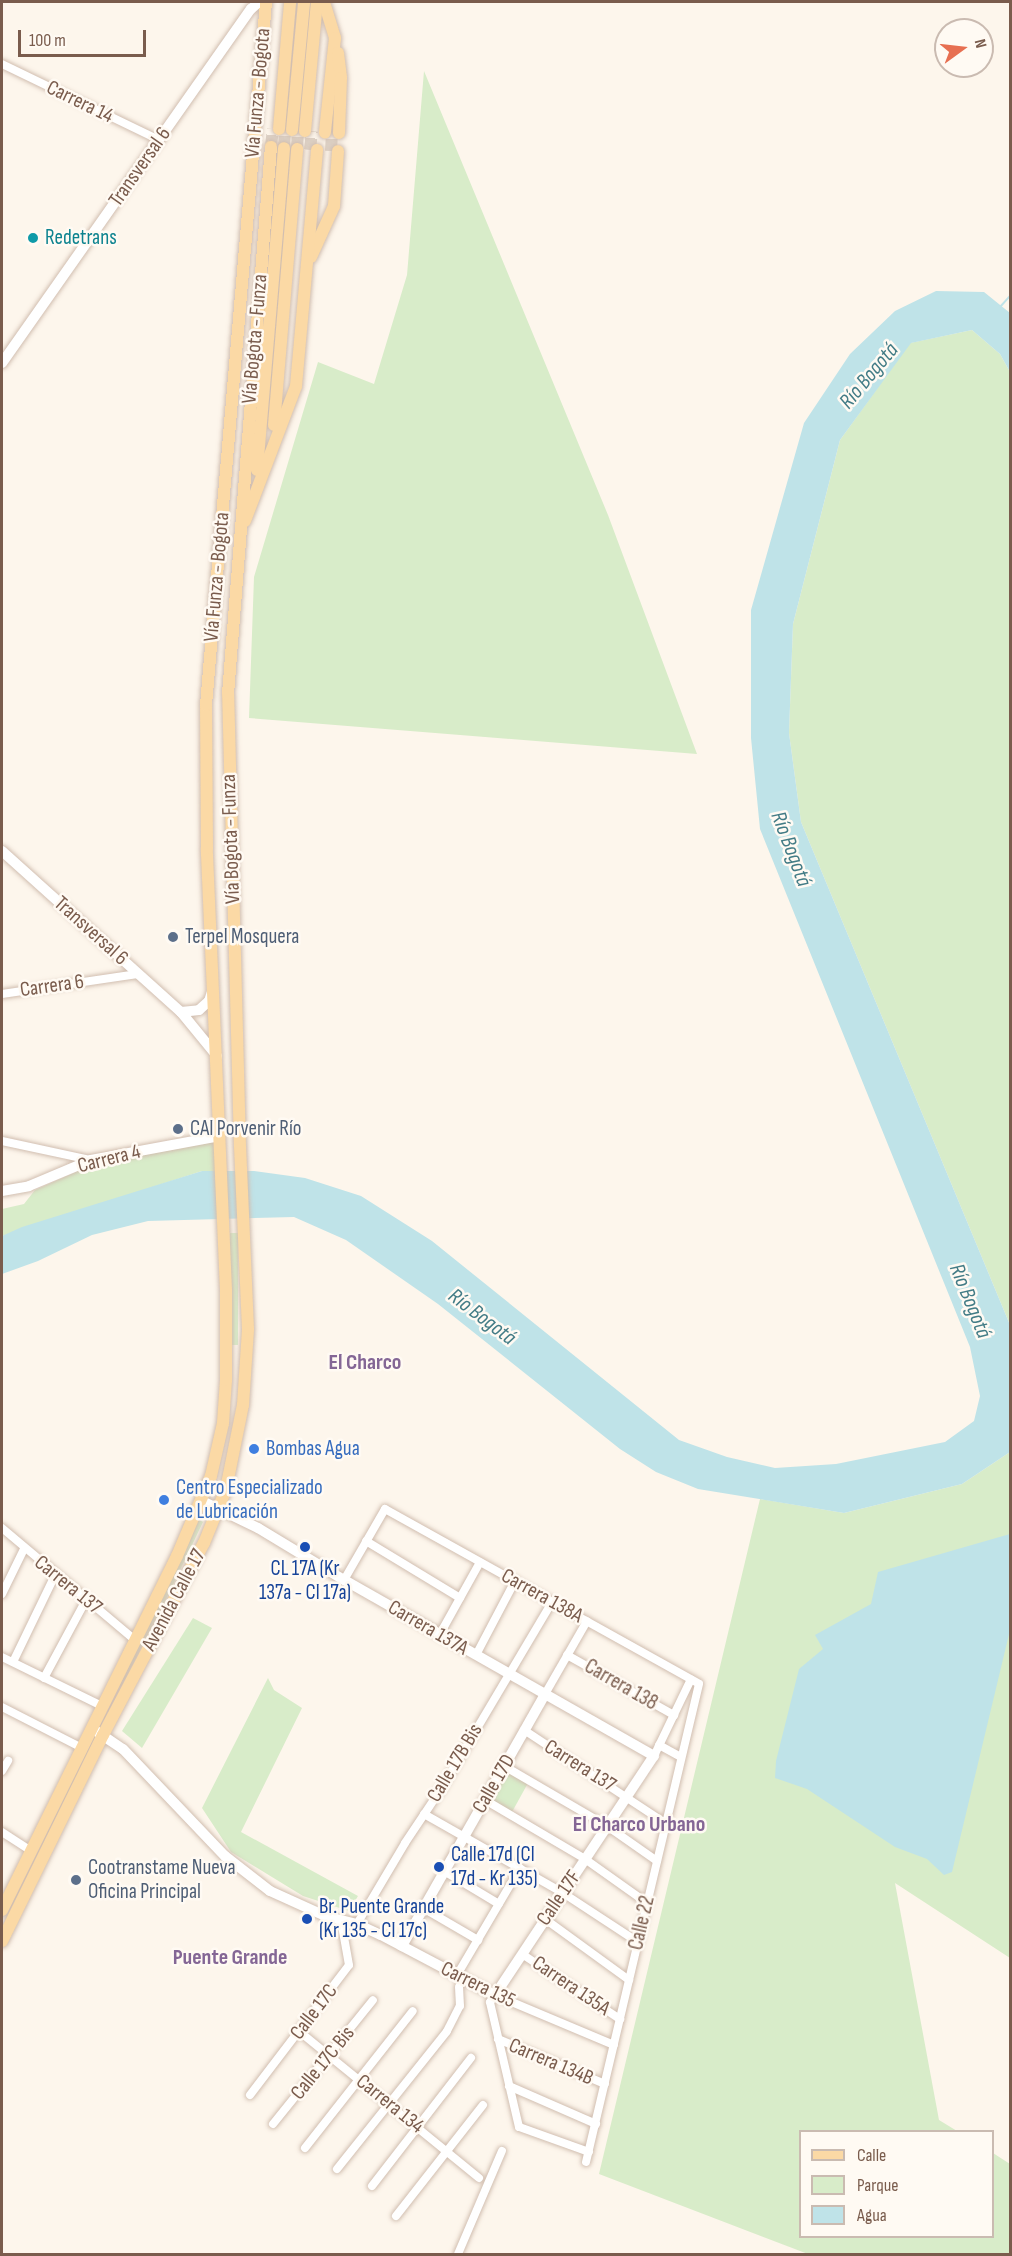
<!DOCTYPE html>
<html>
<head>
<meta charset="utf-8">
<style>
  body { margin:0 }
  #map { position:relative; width:1012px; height:2256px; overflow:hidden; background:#fdf6ec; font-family:"Sofia Sans Condensed",sans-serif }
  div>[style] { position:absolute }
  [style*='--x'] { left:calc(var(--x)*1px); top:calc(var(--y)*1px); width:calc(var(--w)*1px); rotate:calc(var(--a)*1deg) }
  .green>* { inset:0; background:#d8ecc9; transform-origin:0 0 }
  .water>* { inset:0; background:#bfe3e8 }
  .stream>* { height:2px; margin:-1px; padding:0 1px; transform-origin:1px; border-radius:1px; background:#bfe3e8 }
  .primary-tunnel>* { height:12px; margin-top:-6px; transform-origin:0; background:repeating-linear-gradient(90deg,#dcd0c4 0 12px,transparent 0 18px) }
  .roads { filter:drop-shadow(0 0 2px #d1beb0) drop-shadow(0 0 2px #d1beb0) }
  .street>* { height:8px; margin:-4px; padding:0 4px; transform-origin:4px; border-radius:4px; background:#fff }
  .secondary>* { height:10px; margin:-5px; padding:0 5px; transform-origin:5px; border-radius:5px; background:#fff }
  .primary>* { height:12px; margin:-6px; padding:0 6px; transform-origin:6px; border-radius:6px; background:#fbd9a5 }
  .dots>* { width:16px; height:16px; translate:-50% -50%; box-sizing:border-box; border:3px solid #fffaf3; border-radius:50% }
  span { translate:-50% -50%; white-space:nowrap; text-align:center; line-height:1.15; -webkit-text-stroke:5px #fffaf3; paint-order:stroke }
  .street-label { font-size:21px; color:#7a5c4d }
  .culture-label { font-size:21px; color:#0d838f }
  .left { translate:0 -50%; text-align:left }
  .service-label { font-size:21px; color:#4e5e75 }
  .shop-label { font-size:21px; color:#366cbe }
  .transit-label { font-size:21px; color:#164399 }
  .water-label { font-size:22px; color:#437c86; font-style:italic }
  .neighbourhood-label { font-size:22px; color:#846695; font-weight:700 }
  .frame { position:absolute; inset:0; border:3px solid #7a5c4d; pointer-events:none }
  .legend { position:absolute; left:799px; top:2130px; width:195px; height:108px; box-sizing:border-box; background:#fffaf3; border:2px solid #cabbb1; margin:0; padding:8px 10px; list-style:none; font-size:18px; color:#7a5c4d }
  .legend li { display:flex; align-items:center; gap:12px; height:30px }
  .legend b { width:30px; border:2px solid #cabbb1 }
  .north { position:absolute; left:934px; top:18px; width:60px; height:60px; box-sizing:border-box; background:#fffaf3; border:2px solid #cabbb1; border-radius:50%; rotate:75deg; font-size:16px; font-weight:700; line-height:24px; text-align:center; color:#7a5c4d }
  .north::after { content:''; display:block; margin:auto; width:21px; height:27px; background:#e76f51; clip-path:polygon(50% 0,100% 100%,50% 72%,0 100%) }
  .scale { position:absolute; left:18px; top:30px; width:128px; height:27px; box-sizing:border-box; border:3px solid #7a5c4d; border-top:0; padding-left:8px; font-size:18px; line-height:21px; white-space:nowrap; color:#7a5c4d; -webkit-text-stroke:4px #fffaf3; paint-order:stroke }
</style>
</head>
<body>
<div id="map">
  <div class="green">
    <div style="clip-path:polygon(424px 71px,608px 515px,697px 754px,249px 718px,254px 577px,318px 362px,374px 384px,407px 275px)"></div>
    <div style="clip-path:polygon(972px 330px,1000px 354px,1010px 372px,1010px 1325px,801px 822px,789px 733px,793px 624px,840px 440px,910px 343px)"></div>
    <div style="clip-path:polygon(214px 1142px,216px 1171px,202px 1171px,2px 1236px,2px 1209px,24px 1204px,35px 1190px,94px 1164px)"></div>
    <div style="left:230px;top:1233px;width:8px;height:112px"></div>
    <div style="clip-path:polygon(1010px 1452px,1010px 1958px,895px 1883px,939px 2120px,957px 2131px,800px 2132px,800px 2236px,992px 2236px,993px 2153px,1010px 2164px,1010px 2254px,808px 2254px,599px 2174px,760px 1499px,844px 1513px,962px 1484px)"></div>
    <div style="clip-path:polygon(197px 1518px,203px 1522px,170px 1591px,121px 1687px,117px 1685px)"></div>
    <div style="clip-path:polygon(193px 1618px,212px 1628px,142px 1748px,122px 1731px)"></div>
    <div style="clip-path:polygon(268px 1678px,274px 1690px,302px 1708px,241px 1832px,358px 1896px,349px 1911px,303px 1896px,231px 1852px,202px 1808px)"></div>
    <div style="left:505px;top:1771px;width:26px;height:33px;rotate:29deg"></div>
  </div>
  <div class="water">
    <div style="clip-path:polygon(936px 291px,984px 292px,1010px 313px,1010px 372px,1000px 354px,972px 330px,911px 343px,840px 440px,793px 624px,789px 733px,801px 822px,1010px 1325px,1010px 1452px,962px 1484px,844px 1513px,698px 1489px,656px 1472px,620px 1449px,438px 1304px,346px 1240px,294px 1217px,148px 1221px,92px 1235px,38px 1261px,2px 1274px,2px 1236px,22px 1227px,202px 1171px,254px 1171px,305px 1178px,361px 1196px,432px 1241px,679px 1440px,727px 1457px,775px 1468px,836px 1464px,945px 1442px,974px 1421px,980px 1396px,970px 1347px,760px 829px,751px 738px,751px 610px,804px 423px,850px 354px,895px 311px)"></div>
    <div style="clip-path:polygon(1010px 1534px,1010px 1630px,952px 1872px,944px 1875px,927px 1859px,895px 1847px,807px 1789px,775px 1778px,776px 1761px,799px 1669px,823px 1649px,815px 1635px,871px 1604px,878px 1572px)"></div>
  </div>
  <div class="stream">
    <div style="--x:1000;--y:307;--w:15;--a:-48"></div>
  </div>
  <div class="primary-tunnel">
    <div style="--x:271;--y:147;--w:18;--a:-84"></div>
    <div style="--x:284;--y:148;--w:18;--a:-87"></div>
    <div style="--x:297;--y:149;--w:18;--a:-87"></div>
    <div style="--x:310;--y:150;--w:19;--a:-84"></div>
    <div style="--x:331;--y:151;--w:18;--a:-87"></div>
  </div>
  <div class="roads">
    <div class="street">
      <div style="--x:2;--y:64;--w:174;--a:25.8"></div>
      <div style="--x:2;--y:994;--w:137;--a:-8.4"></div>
      <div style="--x:2;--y:1141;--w:91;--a:12.1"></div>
      <div style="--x:2;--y:1528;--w:174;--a:40.1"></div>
      <div style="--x:366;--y:1541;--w:110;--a:31.2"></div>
      <div style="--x:344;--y:1580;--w:82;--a:-60"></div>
      <div style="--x:385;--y:1509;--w:359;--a:29.1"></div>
      <div style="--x:699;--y:1684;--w:491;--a:103.3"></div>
      <div style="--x:2;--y:1594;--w:50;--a:-63.9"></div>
      <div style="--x:440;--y:1634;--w:82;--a:-60.9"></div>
      <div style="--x:476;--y:1655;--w:84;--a:-62.2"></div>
      <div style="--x:567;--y:1655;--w:123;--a:29.3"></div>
      <div style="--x:2;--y:1657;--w:111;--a:26.1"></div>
      <div style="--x:13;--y:1662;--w:97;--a:-64.2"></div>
      <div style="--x:44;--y:1678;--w:89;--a:-61.7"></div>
      <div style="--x:545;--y:1694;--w:84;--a:-60.1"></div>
      <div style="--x:2;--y:1707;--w:90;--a:27.1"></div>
      <div style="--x:524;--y:1730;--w:169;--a:33.4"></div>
      <div style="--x:659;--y:1745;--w:25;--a:29"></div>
      <div style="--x:654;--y:1756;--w:85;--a:-64.3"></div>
      <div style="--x:504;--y:1766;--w:119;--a:30.2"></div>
      <div style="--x:607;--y:1826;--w:61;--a:35"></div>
      <div style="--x:2;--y:1771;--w:12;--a:-59"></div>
      <div style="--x:485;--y:1800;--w:116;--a:30.5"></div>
      <div style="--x:585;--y:1859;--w:76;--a:35.4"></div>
      <div style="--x:424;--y:1814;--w:160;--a:29.6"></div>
      <div style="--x:563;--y:1893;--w:90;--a:33.2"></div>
      <div style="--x:2;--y:1832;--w:35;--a:33"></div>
      <div style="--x:444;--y:1871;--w:64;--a:31"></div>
      <div style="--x:423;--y:1908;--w:64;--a:30.2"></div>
      <div style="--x:545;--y:1919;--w:104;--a:36"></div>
      <div style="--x:357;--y:1924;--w:94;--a:-59.3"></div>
      <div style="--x:405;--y:1843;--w:65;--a:-56.3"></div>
      <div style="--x:441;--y:1789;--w:217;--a:-59.3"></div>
      <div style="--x:522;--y:1954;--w:118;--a:33.6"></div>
      <div style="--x:457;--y:1975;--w:124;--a:-59.5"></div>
      <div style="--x:300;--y:2032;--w:231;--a:39.2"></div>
      <div style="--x:498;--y:2039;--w:116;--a:22.8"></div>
      <div style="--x:509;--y:2086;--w:95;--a:23.6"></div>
      <div style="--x:250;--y:2095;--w:163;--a:-52.7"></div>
      <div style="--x:349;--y:1965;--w:46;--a:-100.1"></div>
      <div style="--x:273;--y:2124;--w:159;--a:-51.1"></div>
      <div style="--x:305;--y:2148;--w:174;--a:-51.8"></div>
      <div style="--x:589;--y:2152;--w:74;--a:-160.3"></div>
      <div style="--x:519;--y:2127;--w:128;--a:-103.1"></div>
      <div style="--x:490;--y:2002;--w:9;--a:-54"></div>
      <div style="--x:495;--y:1995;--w:129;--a:22.8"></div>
      <div style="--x:337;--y:2169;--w:176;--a:-51.4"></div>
      <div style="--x:447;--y:2031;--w:28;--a:-63"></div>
      <div style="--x:460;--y:2006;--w:19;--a:-93"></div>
      <div style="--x:372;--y:2186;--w:162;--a:-52.3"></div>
      <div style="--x:396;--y:2216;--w:141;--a:-51.9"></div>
      <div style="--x:458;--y:2254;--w:112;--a:-66.9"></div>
    </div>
    <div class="secondary">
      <div style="--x:2;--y:363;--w:433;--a:-54.9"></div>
      <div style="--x:251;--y:9;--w:11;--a:-41"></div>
      <div style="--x:2;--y:851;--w:241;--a:42"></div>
      <div style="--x:181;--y:1012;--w:57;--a:50.7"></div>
      <div style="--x:181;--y:1012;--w:18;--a:-6"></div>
      <div style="--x:199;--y:1010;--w:13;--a:-42"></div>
      <div style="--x:209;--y:1001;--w:13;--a:-72"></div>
      <div style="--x:2;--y:1191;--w:27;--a:-10"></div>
      <div style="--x:29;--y:1186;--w:67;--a:-22.8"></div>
      <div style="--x:91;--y:1160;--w:131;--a:-10.5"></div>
      <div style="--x:96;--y:1731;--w:32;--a:34"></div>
      <div style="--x:123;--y:1749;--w:148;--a:46.4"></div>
      <div style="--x:225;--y:1856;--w:57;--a:37.9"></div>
      <div style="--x:270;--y:1891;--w:60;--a:24.4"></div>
      <div style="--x:325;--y:1916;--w:33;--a:14"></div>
      <div style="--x:357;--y:1924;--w:26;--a:25"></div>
      <div style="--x:381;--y:1935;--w:129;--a:27.8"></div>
      <div style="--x:495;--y:1995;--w:287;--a:-56.4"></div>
      <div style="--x:654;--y:1756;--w:356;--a:-150.4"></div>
      <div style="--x:344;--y:1580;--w:100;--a:-148.8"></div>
      <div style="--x:258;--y:1528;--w:62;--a:-154.3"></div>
      <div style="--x:402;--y:1946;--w:290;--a:-60.4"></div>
    </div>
    <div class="primary">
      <div style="--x:324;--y:2;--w:38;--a:73"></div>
      <div style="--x:335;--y:38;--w:95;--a:96.1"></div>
      <div style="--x:338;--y:53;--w:25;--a:83"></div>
      <div style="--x:341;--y:78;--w:55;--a:92.1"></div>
      <div style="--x:279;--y:129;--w:127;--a:-85"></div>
      <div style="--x:292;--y:130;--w:129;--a:-84.6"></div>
      <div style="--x:305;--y:131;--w:130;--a:-84.7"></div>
      <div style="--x:311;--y:257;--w:56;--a:-65.7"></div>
      <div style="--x:334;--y:206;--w:55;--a:-85.8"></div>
      <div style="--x:274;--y:425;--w:277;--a:-85.2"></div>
      <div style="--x:257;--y:470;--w:323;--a:-85.2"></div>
      <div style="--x:245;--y:521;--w:144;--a:-69.3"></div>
      <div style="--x:296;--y:386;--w:237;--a:-84.9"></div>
      <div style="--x:2;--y:1910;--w:395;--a:-63.7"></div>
      <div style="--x:177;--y:1556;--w:87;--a:-67"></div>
      <div style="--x:211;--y:1476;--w:54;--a:-77.2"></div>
      <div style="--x:223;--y:1423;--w:43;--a:-86"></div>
      <div style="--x:226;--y:1380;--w:90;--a:-90"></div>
      <div style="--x:226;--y:1290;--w:442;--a:-92.5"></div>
      <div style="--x:207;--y:848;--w:143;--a:-90.4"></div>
      <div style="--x:206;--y:705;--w:706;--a:-85.12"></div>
      <div style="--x:2;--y:1941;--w:229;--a:-63.9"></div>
      <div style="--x:103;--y:1735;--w:217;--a:-62.3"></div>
      <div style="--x:204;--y:1543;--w:58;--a:-67.8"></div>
      <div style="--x:226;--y:1489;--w:86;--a:-78.6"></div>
      <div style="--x:243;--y:1405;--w:76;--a:-86.2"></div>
      <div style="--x:248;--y:1329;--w:182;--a:-92.5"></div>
      <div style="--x:240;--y:1147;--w:453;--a:-91.5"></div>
      <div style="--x:228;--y:694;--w:549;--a:-85.51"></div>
    </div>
  </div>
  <div class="dots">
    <div style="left:33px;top:238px;background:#0f9aa8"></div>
    <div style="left:173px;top:937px;background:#5c6f8a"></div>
    <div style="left:178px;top:1129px;background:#5c6f8a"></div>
    <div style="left:254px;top:1449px;background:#3f7fe0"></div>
    <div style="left:164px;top:1500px;background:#3f7fe0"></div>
    <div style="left:305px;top:1547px;background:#1a4fb4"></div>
    <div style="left:439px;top:1867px;background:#1a4fb4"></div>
    <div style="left:76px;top:1880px;background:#5c6f8a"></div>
    <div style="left:307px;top:1919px;background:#1a4fb4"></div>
  </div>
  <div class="street-label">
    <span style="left:258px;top:93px;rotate:-85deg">Vía Funza - Bogota</span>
    <span style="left:80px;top:102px;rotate:26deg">Carrera 14</span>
    <span style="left:140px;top:167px;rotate:-55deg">Transversal 6</span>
    <span style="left:255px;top:339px;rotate:-85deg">Vía Bogota - Funza</span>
    <span style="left:217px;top:577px;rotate:-85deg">Vía Funza - Bogota</span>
    <span style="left:231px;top:839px;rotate:-92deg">Vía Bogota - Funza</span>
    <span style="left:91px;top:931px;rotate:42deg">Transversal 6</span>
    <span style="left:52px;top:986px;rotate:-8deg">Carrera 6</span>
    <span style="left:109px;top:1159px;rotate:-14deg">Carrera 4</span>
    <span style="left:68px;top:1585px;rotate:39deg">Carrera 137</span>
    <span style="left:542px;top:1596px;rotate:29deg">Carrera 138A</span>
    <span style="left:174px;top:1600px;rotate:-62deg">Avenida Calle 17</span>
    <span style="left:428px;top:1628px;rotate:30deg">Carrera 137A</span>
    <span style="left:621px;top:1685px;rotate:30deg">Carrera 138</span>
    <span style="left:455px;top:1763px;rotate:-59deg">Calle 17B Bis</span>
    <span style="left:580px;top:1766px;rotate:32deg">Carrera 137</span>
    <span style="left:494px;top:1784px;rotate:-60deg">Calle 17D</span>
    <span style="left:559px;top:1898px;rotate:-56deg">Calle 17F</span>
    <span style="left:642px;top:1923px;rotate:-77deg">Calle 22</span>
    <span style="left:478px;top:1985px;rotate:26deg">Carrera 135</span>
    <span style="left:571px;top:1986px;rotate:34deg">Carrera 135A</span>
    <span style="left:314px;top:2012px;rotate:-53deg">Calle 17C</span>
    <span style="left:551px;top:2062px;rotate:23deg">Carrera 134B</span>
    <span style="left:323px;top:2063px;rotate:-51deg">Calle 17C Bis</span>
    <span style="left:390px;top:2104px;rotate:39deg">Carrera 134</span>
  </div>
  <div class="culture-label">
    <span class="left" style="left:45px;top:238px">Redetrans</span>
  </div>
  <div class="service-label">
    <span class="left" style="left:185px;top:937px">Terpel Mosquera</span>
    <span class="left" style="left:190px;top:1129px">CAI Porvenir Río</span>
    <span class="left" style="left:88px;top:1880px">Cootranstame Nueva<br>Oficina Principal</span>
  </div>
  <div class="shop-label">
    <span class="left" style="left:266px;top:1449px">Bombas Agua</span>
    <span class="left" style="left:176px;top:1500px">Centro Especializado<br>de Lubricación</span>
  </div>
  <div class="transit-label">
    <span style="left:305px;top:1581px">CL 17A (Kr<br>137a - Cl 17a)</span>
    <span class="left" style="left:451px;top:1867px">Calle 17d (Cl<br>17d - Kr 135)</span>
    <span class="left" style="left:319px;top:1919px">Br. Puente Grande<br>(Kr 135 - Cl 17c)</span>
  </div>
  <div class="water-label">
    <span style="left:869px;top:376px;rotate:-50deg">Río Bogotá</span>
    <span style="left:791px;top:849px;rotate:69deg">Río Bogotá</span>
    <span style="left:970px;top:1301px;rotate:68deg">Río Bogotá</span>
    <span style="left:482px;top:1317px;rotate:37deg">Río Bogotá</span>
  </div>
  <div class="neighbourhood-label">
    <span style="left:365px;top:1363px">El Charco</span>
    <span style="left:639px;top:1825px">El Charco Urbano</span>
    <span style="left:230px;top:1958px">Puente Grande</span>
  </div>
  <div class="frame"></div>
  <ul class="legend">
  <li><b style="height:8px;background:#fbd9a5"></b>Calle</li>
  <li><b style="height:16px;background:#d8ecc9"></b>Parque</li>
  <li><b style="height:16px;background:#bfe3e8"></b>Agua</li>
  </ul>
  <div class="north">N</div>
  <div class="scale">100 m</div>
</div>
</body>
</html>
